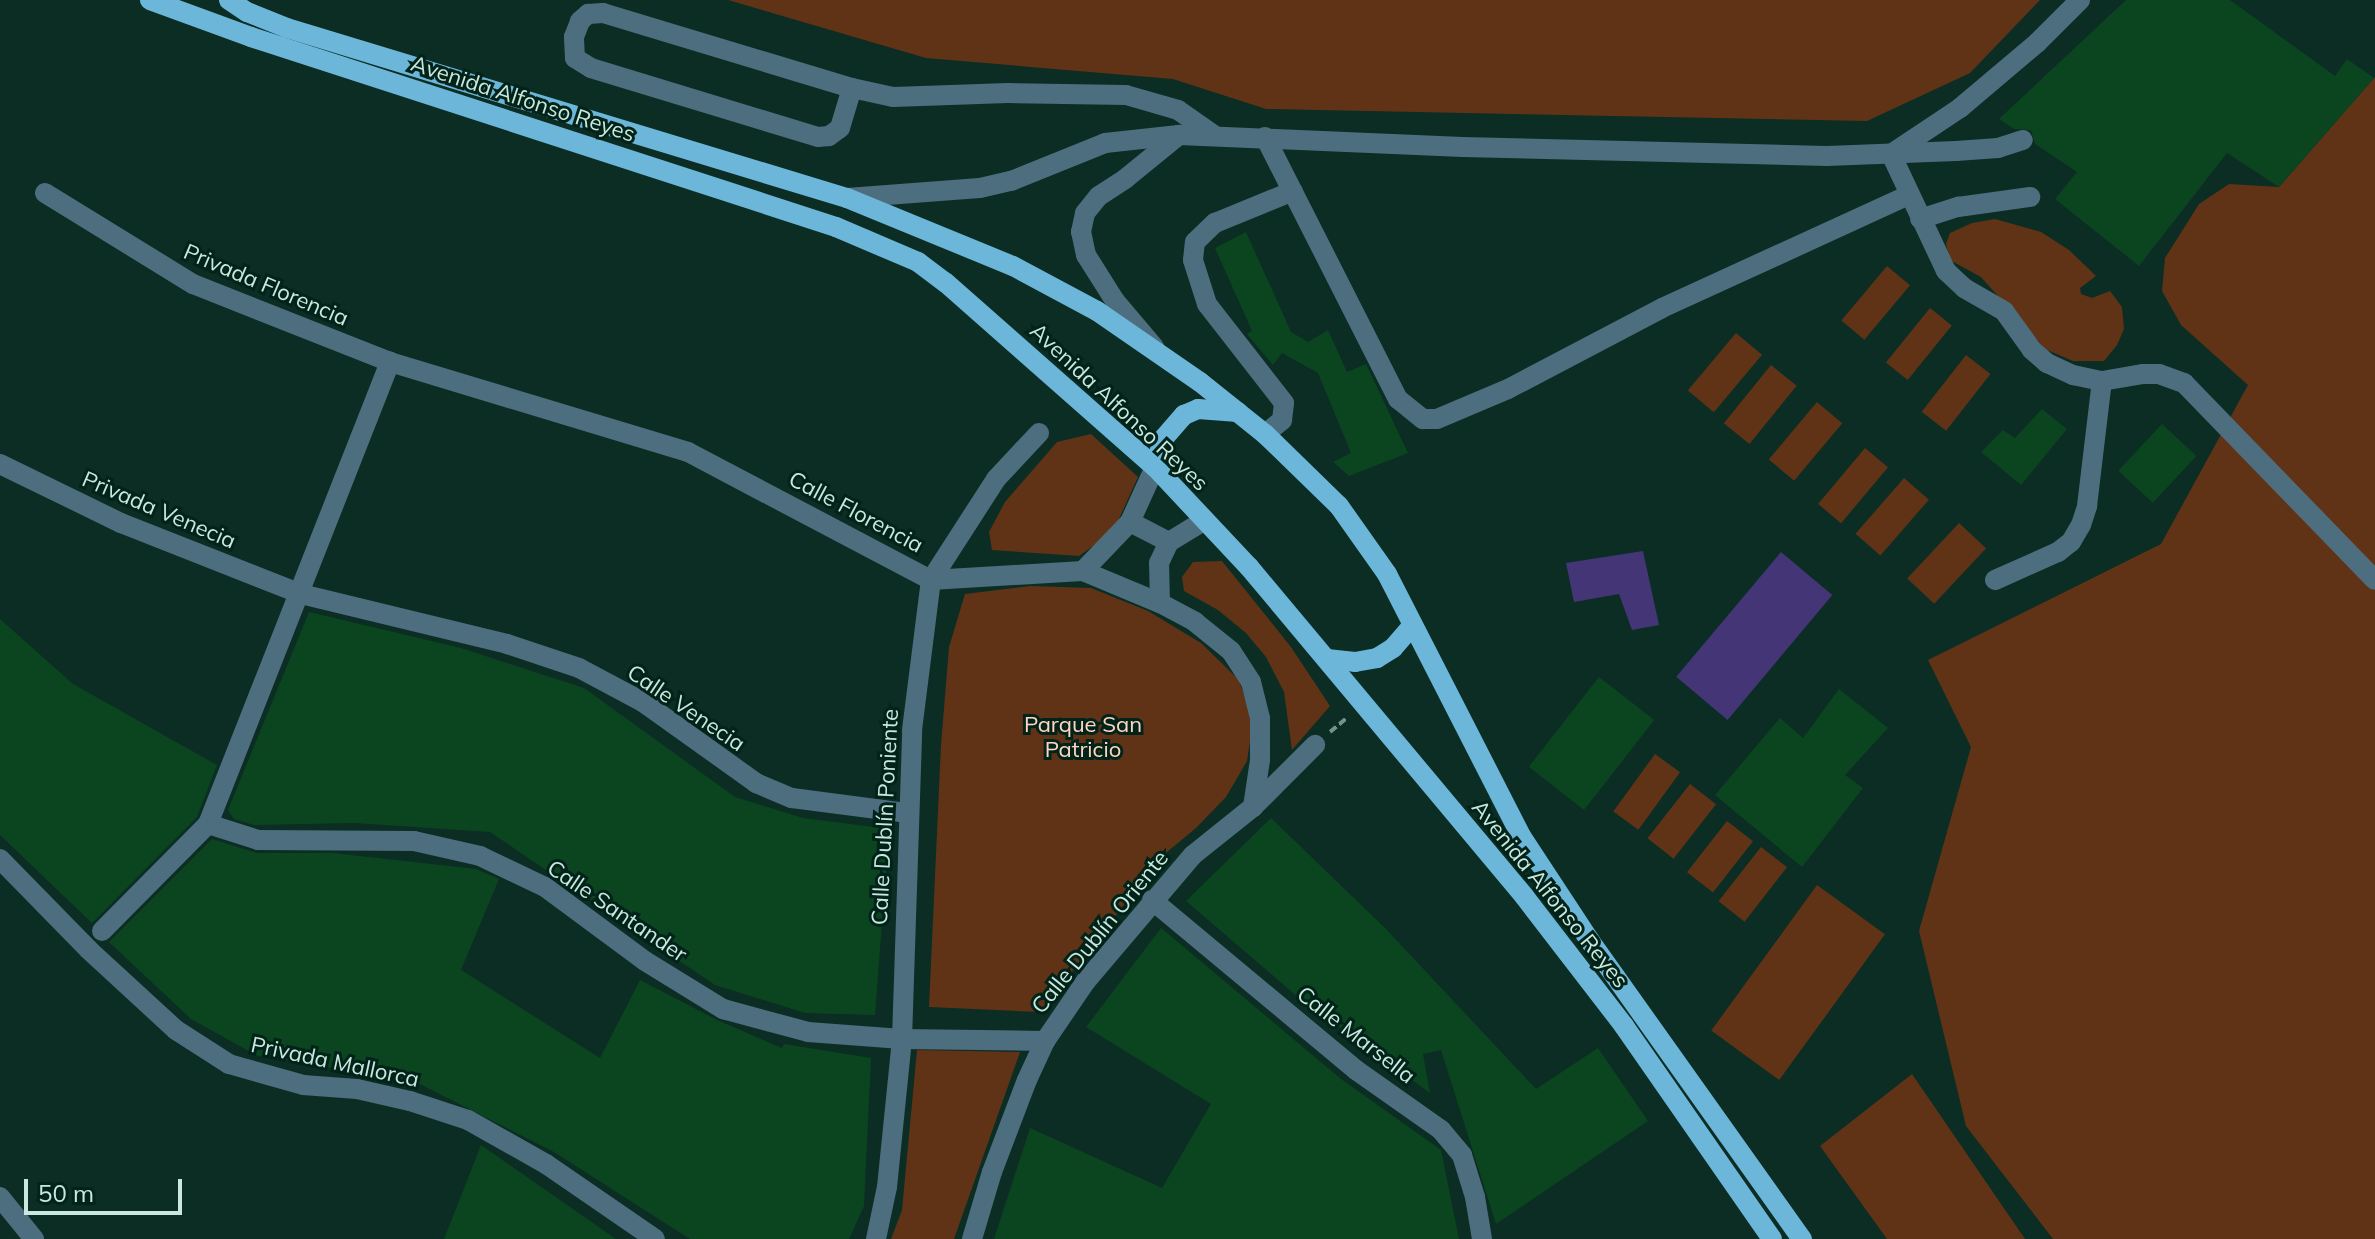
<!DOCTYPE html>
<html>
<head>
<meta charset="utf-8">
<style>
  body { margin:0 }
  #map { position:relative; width:2375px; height:1239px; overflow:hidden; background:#0b2d23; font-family:Mulish,sans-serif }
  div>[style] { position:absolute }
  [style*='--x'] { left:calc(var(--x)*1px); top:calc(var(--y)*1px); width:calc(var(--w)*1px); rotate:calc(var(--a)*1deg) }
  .green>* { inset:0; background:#603317; transform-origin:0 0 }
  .water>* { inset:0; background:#443576; transform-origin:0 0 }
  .building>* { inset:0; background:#0b4520; transform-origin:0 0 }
  .path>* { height:4px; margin-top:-2px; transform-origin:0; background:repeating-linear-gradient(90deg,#749389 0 8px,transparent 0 12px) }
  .minor>* { height:20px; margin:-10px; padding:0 10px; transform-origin:10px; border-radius:10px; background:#4c6e7f }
  .major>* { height:20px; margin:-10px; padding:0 10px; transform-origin:10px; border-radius:10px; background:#6cb6d9 }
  span { translate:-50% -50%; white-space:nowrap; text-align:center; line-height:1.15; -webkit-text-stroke:6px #01231a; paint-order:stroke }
  .street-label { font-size:22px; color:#cae8dd }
  .park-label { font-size:22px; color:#ffd6c0 }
  .scale { position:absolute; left:24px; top:1179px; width:158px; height:36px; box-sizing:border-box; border:4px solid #cae8dd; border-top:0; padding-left:10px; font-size:24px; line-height:28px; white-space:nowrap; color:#cae8dd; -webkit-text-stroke:6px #01231a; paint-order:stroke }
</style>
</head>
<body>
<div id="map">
  <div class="green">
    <div style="clip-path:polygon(728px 0,2040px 0,1970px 73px,1867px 121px,1266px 109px,1173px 79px,926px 58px)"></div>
    <div style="clip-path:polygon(2375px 77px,2375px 1239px,2053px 1239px,1966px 1126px,1919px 931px,1971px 747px,1928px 660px,2161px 544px,2248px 385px,2181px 325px,2162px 291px,2165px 258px,2199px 204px,2229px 184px,2279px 187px)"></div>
    <div style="clip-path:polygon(1995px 219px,2041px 232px,2069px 250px,2096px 276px,2080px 288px,2081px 294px,2092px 298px,2110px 291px,2122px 307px,2124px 329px,2117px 345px,2104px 361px,2073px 361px,2045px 349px,1981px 277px,1950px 260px,1946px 244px,1950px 233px,1972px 223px)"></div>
    <div style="left:1887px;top:266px;width:30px;height:71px;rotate:40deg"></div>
    <div style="left:1930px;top:308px;width:28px;height:70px;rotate:39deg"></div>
    <div style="left:1736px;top:333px;width:34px;height:75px;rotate:40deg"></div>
    <div style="left:1966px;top:355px;width:31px;height:72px;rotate:38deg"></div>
    <div style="left:1771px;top:365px;width:33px;height:75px;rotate:39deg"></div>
    <div style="left:1817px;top:402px;width:33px;height:75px;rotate:40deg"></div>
    <div style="clip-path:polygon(1091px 434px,1138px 477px,1113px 532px,1079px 556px,992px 550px,989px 532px,1005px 502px,1057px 442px)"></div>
    <div style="left:1865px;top:448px;width:30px;height:73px;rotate:40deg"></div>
    <div style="left:1904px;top:478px;width:33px;height:74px;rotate:41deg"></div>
    <div style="left:1959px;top:523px;width:37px;height:76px;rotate:43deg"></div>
    <div style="clip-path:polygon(1222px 561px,1291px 647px,1330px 706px,1292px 750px,1284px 692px,1266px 657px,1246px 633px,1218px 610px,1184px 591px,1182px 577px,1193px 562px)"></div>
    <div style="clip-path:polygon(1031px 586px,1091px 588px,1148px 611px,1201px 643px,1239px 680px,1253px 722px,1247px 761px,1226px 797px,1196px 828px,1161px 857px,1041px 1012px,929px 1007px,941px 745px,949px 647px,965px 594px)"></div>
    <div style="left:1655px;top:754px;width:31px;height:71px;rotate:36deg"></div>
    <div style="left:1690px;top:784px;width:33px;height:69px;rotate:38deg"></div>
    <div style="left:1727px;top:821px;width:33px;height:65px;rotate:38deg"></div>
    <div style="left:1761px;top:847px;width:33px;height:69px;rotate:38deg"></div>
    <div style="left:1817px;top:885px;width:84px;height:180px;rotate:36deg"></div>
    <div style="clip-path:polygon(917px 1050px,1020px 1052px,954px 1239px,891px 1239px,902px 1210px)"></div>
    <div style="clip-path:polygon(1912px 1074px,2025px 1239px,1887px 1239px,1820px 1146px)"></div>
  </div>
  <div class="water">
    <div style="clip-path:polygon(1643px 551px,1659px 625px,1632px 630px,1619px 594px,1574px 602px,1566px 563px)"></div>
    <div style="left:1781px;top:552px;width:67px;height:163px;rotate:40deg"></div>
  </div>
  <div class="building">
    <div style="clip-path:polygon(2126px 0,2230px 0,2335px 76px,2347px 59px,2374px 78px,2279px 187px,2227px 153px,2139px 266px,2055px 199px,2077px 172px,2035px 144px,2031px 130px,2014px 129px,1999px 119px)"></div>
    <div style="clip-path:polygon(1246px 232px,1291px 332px,1308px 342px,1328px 330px,1347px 372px,1366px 364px,1408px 453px,1349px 476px,1333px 462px,1351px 453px,1318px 373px,1282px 353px,1273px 365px,1247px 334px,1252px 331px,1215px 248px)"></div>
    <div style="clip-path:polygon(2042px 409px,2067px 429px,2021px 485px,1981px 452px,2003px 430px,2015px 438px)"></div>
    <div style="left:2162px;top:424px;width:47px;height:64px;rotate:43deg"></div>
    <div style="clip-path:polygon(309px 612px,461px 648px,584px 688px,735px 797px,803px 818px,889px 829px,875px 1015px,805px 1013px,715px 985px,490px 832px,355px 823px,254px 825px,234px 819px,228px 810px)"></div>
    <div style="clip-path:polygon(0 619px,73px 684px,217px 765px,197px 817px,92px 923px,0 835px)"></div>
    <div style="left:1599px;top:677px;width:70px;height:114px;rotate:38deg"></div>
    <div style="clip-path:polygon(1839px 689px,1888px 728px,1845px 775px,1863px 788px,1802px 867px,1715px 795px,1780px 718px,1803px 738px)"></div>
    <div style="clip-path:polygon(1271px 818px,1385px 928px,1536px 1089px,1598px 1048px,1648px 1121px,1496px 1224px,1441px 1050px,1423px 1054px,1430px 1093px,1299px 998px,1186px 901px)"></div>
    <div style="clip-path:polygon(212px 839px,257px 853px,333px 853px,476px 869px,499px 879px,461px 970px,600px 1058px,640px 980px,717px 1020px,782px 1048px,784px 1044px,871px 1058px,864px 1206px,849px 1239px,690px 1239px,554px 1152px,412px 1080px,258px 1056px,191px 1019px,109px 942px)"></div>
    <div style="clip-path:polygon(1161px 928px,1341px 1079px,1441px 1150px,1459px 1239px,994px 1239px,1030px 1128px,1162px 1188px,1211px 1104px,1086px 1027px)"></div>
    <div style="clip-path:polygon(481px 1145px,616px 1239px,444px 1239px)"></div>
  </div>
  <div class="path">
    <div style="--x:1330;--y:732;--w:23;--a:-40"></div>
  </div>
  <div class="minor">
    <div style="--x:852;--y:88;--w:42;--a:106.7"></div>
    <div style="--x:840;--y:128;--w:14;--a:144"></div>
    <div style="--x:829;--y:136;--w:11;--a:175"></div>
    <div style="--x:818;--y:137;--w:237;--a:-163.1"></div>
    <div style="--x:591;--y:68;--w:19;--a:-148"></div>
    <div style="--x:575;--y:58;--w:21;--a:-93"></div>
    <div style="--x:574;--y:37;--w:17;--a:-69"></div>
    <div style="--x:580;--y:21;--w:11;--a:-41"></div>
    <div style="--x:588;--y:14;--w:15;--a:-4"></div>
    <div style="--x:603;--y:13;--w:260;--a:16.8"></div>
    <div style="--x:852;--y:88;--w:42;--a:12.4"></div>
    <div style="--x:893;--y:97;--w:115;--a:-2"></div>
    <div style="--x:1008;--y:93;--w:118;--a:1"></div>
    <div style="--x:1126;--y:95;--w:54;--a:16.1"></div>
    <div style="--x:1178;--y:110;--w:44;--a:34.8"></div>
    <div style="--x:1265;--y:137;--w:294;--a:63.1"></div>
    <div style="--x:1398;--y:399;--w:32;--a:39"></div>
    <div style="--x:1423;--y:419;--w:14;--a:0"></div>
    <div style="--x:1437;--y:419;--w:77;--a:-22.9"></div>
    <div style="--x:1508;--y:389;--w:174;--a:-27.7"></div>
    <div style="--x:1662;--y:308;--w:272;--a:-24.6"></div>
    <div style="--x:1891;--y:154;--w:129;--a:64.8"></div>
    <div style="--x:1946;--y:271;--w:25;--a:43"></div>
    <div style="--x:1964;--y:288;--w:46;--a:29.9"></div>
    <div style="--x:2004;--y:311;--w:48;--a:54.3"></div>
    <div style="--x:2032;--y:350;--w:20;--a:41"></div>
    <div style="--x:2047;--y:363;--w:29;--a:25"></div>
    <div style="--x:2073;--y:375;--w:30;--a:12"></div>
    <div style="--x:2102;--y:381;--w:42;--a:-9.7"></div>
    <div style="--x:2143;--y:374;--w:16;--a:0"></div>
    <div style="--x:2159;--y:374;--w:27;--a:20"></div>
    <div style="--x:2184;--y:383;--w:274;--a:45.9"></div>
    <div style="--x:1891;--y:154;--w:83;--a:-33.7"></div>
    <div style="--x:1960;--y:108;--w:101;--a:-40.2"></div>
    <div style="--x:2037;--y:43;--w:61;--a:-45"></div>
    <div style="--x:45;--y:193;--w:174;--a:31.6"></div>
    <div style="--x:193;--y:284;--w:212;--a:21.6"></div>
    <div style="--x:390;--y:362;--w:311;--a:16.8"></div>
    <div style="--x:688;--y:452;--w:275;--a:27.8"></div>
    <div style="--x:931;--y:580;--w:152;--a:-3.4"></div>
    <div style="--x:1083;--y:571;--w:83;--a:22.6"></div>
    <div style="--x:1160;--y:603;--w:40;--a:28"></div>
    <div style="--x:1195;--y:622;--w:46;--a:38.9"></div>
    <div style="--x:1231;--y:651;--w:37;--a:57"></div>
    <div style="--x:1251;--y:682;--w:37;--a:76"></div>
    <div style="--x:1260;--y:718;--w:42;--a:90"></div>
    <div style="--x:1260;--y:760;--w:48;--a:98.5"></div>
    <div style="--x:847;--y:198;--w:133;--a:-4.3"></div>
    <div style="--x:980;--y:188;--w:32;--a:-13"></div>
    <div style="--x:1011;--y:181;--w:101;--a:-22"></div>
    <div style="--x:1105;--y:143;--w:74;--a:-6.2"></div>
    <div style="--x:1179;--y:135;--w:284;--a:2.4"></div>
    <div style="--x:1463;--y:147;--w:364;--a:1.4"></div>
    <div style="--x:1827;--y:156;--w:129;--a:-2.2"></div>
    <div style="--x:1956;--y:151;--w:42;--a:-4.1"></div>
    <div style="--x:1998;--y:148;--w:26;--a:-18"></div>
    <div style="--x:1920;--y:219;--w:40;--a:-18"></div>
    <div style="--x:1958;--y:207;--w:73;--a:-7.9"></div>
    <div style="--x:1154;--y:347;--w:60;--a:-130.3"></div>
    <div style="--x:1115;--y:301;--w:54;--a:-122.2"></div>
    <div style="--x:1086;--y:255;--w:24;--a:-102"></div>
    <div style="--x:1081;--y:232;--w:19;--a:-78"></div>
    <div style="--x:1085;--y:213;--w:22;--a:-51"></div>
    <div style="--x:1099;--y:196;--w:31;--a:-33"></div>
    <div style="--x:1125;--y:179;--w:70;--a:-39.2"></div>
    <div style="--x:1265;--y:434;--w:22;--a:-39"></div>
    <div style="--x:1282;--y:420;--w:17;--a:-83"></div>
    <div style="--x:1284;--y:403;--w:125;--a:-127.9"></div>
    <div style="--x:1207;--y:304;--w:46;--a:-107.7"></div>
    <div style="--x:1193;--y:260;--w:18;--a:-84"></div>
    <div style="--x:1195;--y:242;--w:28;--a:-44"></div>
    <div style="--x:1215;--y:223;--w:84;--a:-22.3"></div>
    <div style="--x:0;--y:464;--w:135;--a:26"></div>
    <div style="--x:121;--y:523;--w:193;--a:21.5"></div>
    <div style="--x:301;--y:594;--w:212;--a:13.6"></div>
    <div style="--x:507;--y:644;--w:76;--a:18.4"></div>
    <div style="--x:579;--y:668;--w:72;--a:28"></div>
    <div style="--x:643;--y:702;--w:139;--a:35.6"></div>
    <div style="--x:756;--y:783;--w:39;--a:23"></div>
    <div style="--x:792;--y:798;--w:117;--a:7.4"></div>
    <div style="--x:1130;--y:522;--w:44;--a:27.1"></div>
    <div style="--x:1083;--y:571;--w:68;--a:-46.2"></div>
    <div style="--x:1130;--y:522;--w:60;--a:-65.6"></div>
    <div style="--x:1995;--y:580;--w:69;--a:-24"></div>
    <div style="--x:2058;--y:552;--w:16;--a:-38"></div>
    <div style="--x:2071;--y:542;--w:20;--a:-60"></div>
    <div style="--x:2081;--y:525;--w:20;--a:-72"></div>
    <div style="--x:2087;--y:506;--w:126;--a:-83.2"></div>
    <div style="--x:1160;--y:603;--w:40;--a:-91.4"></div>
    <div style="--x:1159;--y:563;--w:23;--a:-65"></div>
    <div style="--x:1169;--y:542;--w:42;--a:-31.4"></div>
    <div style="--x:208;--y:824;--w:52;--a:17.7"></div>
    <div style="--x:258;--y:840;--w:156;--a:0.4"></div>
    <div style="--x:414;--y:841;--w:68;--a:12.8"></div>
    <div style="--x:480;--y:856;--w:72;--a:25.5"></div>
    <div style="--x:545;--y:887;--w:124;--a:36.5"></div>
    <div style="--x:645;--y:961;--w:92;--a:31.6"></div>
    <div style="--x:723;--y:1009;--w:88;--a:15.1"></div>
    <div style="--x:808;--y:1032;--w:94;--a:4.3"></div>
    <div style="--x:902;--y:1039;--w:143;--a:0.8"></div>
    <div style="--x:0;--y:859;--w:127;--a:45.6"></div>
    <div style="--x:89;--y:950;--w:118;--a:42.6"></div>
    <div style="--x:176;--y:1030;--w:63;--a:32.7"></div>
    <div style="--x:229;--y:1064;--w:77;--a:15.8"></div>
    <div style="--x:303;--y:1085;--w:54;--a:4.2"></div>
    <div style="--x:357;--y:1089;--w:54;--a:12.8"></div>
    <div style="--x:410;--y:1101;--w:61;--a:18.1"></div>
    <div style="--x:468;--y:1120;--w:90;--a:29.4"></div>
    <div style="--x:546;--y:1164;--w:132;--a:34.5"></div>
    <div style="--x:1152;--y:900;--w:266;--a:39.8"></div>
    <div style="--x:1356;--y:1070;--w:104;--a:35.2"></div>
    <div style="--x:1441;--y:1130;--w:33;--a:50"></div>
    <div style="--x:1462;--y:1155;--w:44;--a:72.8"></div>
    <div style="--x:1475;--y:1197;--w:43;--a:80.5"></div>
    <div style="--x:102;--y:931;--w:151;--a:-45.3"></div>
    <div style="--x:208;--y:824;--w:497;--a:-68.5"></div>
    <div style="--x:0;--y:1197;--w:54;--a:51"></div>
    <div style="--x:876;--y:1239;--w:53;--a:-78.1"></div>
    <div style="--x:887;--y:1187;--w:149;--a:-84.2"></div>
    <div style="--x:902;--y:1039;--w:309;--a:-88.1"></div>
    <div style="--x:912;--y:730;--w:151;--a:-82.8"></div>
    <div style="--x:931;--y:580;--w:120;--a:-57.2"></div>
    <div style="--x:996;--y:479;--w:63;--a:-46.9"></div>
    <div style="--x:972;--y:1239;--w:70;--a:-73.4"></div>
    <div style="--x:992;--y:1172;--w:98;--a:-69.2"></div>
    <div style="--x:1027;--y:1080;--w:43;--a:-65.2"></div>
    <div style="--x:1045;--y:1041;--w:73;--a:-55.7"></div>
    <div style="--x:1086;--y:981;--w:165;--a:-49.7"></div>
    <div style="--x:1193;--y:855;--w:77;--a:-38.7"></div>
    <div style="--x:1253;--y:807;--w:88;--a:-45"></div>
  </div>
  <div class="major">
    <div style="--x:150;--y:0;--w:108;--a:20.1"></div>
    <div style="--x:251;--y:37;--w:615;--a:17.99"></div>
    <div style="--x:836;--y:227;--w:89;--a:23.1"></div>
    <div style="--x:918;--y:262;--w:34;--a:37"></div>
    <div style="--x:945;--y:282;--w:280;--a:41.4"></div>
    <div style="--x:1155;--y:467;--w:137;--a:46.8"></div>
    <div style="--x:1249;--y:567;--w:429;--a:50.1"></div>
    <div style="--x:1524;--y:896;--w:164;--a:52.4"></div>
    <div style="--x:1624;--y:1026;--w:259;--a:55.2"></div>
    <div style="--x:229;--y:0;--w:22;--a:34"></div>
    <div style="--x:247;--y:12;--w:43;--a:21.8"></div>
    <div style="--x:287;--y:28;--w:585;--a:16.89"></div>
    <div style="--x:847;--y:198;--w:179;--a:22.3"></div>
    <div style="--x:1013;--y:266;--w:95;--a:28.2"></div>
    <div style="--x:1097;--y:311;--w:125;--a:34.6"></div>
    <div style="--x:1200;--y:382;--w:83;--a:38.7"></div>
    <div style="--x:1265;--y:434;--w:103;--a:44.2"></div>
    <div style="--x:1339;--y:506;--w:83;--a:54.8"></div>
    <div style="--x:1387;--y:574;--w:294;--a:62.9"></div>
    <div style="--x:1521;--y:836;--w:126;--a:56.7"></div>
    <div style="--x:1590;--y:941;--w:366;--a:54.6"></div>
    <div style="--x:1155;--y:467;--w:29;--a:-74"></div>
    <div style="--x:1163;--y:439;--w:32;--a:-49"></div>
    <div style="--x:1184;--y:415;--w:15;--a:-23"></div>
    <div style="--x:1198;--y:409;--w:40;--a:4.3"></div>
    <div style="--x:1327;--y:659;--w:28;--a:6"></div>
    <div style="--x:1355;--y:662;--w:22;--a:-10"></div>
    <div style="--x:1377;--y:658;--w:19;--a:-32"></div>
    <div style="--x:1393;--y:648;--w:29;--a:-49"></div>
  </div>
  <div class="street-label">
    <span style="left:523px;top:99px;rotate:18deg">Avenida Alfonso Reyes</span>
    <span style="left:266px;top:285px;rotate:23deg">Privada Florencia</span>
    <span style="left:1119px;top:407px;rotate:43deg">Avenida Alfonso Reyes</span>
    <span style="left:159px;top:510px;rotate:23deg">Privada Venecia</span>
    <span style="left:856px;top:512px;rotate:28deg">Calle Florencia</span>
    <span style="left:686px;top:708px;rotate:34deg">Calle Venecia</span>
    <span style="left:885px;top:817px;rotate:-87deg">Calle Dublín Poniente</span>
    <span style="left:1550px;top:894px;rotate:51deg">Avenida Alfonso Reyes</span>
    <span style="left:617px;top:911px;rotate:34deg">Calle Santander</span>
    <span style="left:1100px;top:932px;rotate:-51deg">Calle Dublín Oriente</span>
    <span style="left:1356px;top:1035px;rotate:38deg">Calle Marsella</span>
    <span style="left:335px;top:1062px;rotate:12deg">Privada Mallorca</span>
  </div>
  <div class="park-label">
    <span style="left:1083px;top:737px">Parque San<br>Patricio</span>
  </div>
  <div class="scale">50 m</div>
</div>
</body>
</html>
